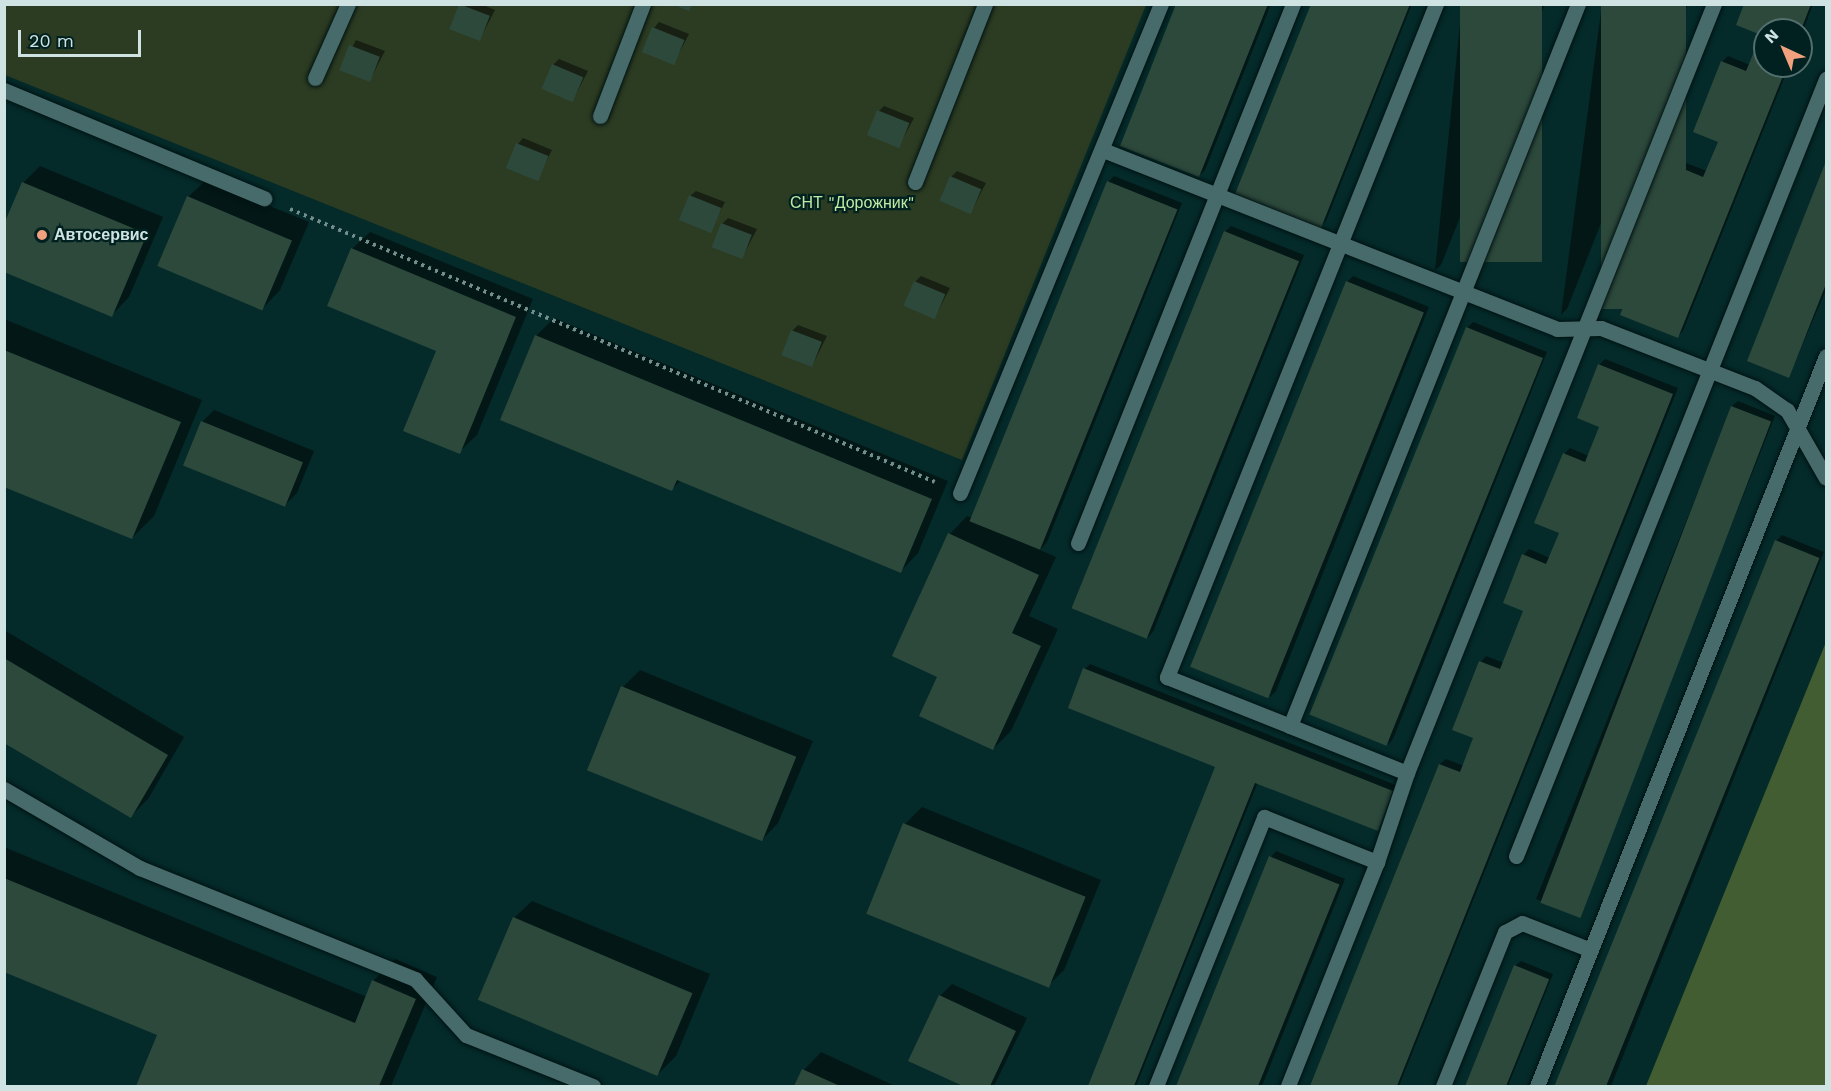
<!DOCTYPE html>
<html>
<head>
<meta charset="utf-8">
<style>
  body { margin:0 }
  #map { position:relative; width:1831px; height:1091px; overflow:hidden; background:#042b2a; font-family:"Work Sans",sans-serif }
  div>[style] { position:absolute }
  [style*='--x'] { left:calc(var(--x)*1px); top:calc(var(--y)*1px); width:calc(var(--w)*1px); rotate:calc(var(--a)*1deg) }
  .green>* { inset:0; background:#2c3c22 }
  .forest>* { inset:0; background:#425d31 }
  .shadow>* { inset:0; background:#0007 }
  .building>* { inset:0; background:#2d493c; transform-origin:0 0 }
  .path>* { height:4px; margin-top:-2px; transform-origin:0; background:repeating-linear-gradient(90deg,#728e8d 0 3px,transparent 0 7.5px) }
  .roads { filter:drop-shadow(0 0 2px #001212) drop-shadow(0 0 2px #001212) }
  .lane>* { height:15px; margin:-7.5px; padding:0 7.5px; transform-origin:7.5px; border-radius:7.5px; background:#476b6a }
  .dots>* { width:16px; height:16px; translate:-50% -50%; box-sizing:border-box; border:3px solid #002120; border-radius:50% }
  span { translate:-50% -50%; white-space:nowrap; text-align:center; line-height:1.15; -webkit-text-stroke:4.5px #002120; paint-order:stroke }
  .park-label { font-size:16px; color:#beeaa3 }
  .poi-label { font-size:16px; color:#cfe3e2; font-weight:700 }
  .left { translate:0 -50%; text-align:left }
  .frame { position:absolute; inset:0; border:6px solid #cfe3e2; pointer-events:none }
  .north { position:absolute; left:1753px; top:18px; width:60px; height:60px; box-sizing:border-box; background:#002120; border:2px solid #536f6e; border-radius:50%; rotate:316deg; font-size:16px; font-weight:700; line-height:24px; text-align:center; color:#cfe3e2 }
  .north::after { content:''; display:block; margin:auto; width:21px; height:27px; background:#f1a17d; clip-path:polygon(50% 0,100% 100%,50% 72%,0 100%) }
  .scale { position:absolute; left:18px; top:30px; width:123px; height:27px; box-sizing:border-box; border:3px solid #cfe3e2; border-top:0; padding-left:8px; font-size:18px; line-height:21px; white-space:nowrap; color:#cfe3e2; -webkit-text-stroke:4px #002120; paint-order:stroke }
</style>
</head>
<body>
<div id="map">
  <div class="green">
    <div style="clip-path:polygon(4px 5px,1146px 5px,962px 460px,5px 75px)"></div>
  </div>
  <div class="forest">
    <div style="clip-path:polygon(1826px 642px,1826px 1086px,1646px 1086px)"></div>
  </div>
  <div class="shadow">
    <div style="clip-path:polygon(460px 4px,481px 4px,495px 10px,480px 39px,451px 28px)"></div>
    <div style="clip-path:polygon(1178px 4px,1271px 4px,1205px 170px,1199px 176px)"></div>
    <div style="clip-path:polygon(1312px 4px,1412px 4px,1326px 221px,1321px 226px)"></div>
    <div style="clip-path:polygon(1462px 4px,1545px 4px,1441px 265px,1435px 270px)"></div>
    <div style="clip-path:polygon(1602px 4px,1688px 4px,1567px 309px,1561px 315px)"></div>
    <div style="clip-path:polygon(1746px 4px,1813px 4px,1801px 36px,1801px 30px,1765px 30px,1765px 66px,1789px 66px,1683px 331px,1678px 336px,1680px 168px,1686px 163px,1707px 171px,1720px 141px,1722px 62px,1728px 56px,1750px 65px,1763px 34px)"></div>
    <div style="clip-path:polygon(659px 22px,689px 34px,674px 63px,654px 28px)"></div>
    <div style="clip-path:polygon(356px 40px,385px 51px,370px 80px,341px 69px)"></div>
    <div style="clip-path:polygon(559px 59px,588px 71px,573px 100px,553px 65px)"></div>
    <div style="clip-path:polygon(884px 106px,914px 118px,899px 146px,879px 111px)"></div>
    <div style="clip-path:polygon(523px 138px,552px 150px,537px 179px,518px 144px)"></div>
    <div style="clip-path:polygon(1826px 165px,1826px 290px,1789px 376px,1749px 360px)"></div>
    <div style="clip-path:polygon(40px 166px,163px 217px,129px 297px,112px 315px,23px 183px)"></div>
    <div style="clip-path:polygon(957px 171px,986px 183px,971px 212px,951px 177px)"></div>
    <div style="clip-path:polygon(1114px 176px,1182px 203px,1047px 542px,1040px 550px,1056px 557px,1029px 616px,1058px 629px,1011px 731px,993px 749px,939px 676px,894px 655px,950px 534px,967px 516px,974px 519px,1108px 182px)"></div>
    <div style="clip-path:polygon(206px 180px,309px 222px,280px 290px,263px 308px,188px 197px)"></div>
    <div style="clip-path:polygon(696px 191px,725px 202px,710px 231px,690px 196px)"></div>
    <div style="clip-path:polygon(728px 218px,757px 229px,742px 258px,722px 224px)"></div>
    <div style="clip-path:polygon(1231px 226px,1304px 255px,1153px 632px,1147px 638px,1225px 232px)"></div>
    <div style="clip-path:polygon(370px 232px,533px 299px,477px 435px,459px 452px,438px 350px,352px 249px)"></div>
    <div style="clip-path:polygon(921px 276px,950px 288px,935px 317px,915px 282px)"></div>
    <div style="clip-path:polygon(1353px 276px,1429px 307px,1276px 691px,1270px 697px,1347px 282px)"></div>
    <div style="clip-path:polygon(554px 318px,948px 481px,918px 553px,901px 571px,681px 480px,672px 489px,502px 419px,537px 335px)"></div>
    <div style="clip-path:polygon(4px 319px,202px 400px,154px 516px,132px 538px,4px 485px)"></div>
    <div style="clip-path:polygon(1473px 322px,1547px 352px,1393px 739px,1388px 745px,1467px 328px)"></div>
    <div style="clip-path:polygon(798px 325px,827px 336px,812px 366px,792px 331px)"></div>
    <div style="clip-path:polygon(1605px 359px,1678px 388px,1399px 1086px,1312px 1086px,1440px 764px,1446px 759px,1464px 766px,1475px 737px,1481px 662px,1486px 656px,1504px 663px,1525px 610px,1524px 555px,1529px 549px,1550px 558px,1561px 532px,1564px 454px,1570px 448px,1589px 456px,1601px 426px,1599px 365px)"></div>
    <div style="clip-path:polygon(1738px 401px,1775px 416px,1579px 908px,1573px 914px,1536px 899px,1732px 406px)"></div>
    <div style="clip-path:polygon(214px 410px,314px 451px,297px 493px,285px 505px,202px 422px)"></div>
    <div style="clip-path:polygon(1782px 535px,1824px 552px,1611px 1086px,1558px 1086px,1776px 541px)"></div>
    <div style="clip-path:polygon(4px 630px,184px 737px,148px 799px,131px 816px,4px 742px)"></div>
    <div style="clip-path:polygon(1090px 664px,1398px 786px,1377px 829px,1258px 782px,1136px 1086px,1090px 1086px,1217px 766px,1085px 669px)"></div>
    <div style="clip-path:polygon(640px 670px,813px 741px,778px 823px,761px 841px,623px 687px)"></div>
    <div style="clip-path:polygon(922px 807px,1101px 880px,1064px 970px,1047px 987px,905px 824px)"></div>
    <div style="clip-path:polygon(4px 847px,367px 997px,373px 981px,395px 959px,437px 977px,391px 1086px,137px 1086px,159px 1034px,4px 970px)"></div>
    <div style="clip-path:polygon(1276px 851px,1345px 879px,1262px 1086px,1179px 1086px,1271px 857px)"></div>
    <div style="clip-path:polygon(532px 901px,710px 974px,676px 1056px,659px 1073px,514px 918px)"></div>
    <div style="clip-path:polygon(1521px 961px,1553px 974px,1508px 1086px,1467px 1086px,1515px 966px)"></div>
    <div style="clip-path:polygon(952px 984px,1027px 1018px,994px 1086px,967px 1086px,910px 1060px,940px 996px)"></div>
    <div style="clip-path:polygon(821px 1052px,895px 1086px,796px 1086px,804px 1070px)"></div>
  </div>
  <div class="building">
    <div style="left:459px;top:4px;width:33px;height:27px;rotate:21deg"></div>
    <div style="clip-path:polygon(672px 4px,692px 4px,689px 11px)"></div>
    <div style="clip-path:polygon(1176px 4px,1268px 4px,1199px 177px,1120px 146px)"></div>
    <div style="clip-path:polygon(1311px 4px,1410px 4px,1321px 228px,1235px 194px)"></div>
    <div style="left:1460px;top:4px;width:82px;height:258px"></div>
    <div style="left:1601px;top:4px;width:85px;height:305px"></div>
    <div style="clip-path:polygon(1744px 4px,1811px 4px,1801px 30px,1765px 30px,1765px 66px,1787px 66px,1678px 338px,1620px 315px,1679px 167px,1703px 177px,1718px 142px,1693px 132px,1721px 61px,1746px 71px,1761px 35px,1736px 25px)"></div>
    <div style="left:652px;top:27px;width:35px;height:27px;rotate:22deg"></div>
    <div style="left:349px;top:45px;width:33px;height:27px;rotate:21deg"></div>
    <div style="left:552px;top:64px;width:34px;height:27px;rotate:23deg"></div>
    <div style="left:877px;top:110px;width:35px;height:27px;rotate:22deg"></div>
    <div style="left:516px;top:143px;width:35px;height:27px;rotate:22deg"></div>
    <div style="clip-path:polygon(1826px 161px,1826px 284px,1789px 378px,1747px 361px)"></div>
    <div style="left:950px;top:176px;width:34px;height:27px;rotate:23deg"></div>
    <div style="left:1107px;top:181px;width:76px;height:367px;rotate:22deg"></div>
    <div style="clip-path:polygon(22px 182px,147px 234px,112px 317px,4px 272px,4px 224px)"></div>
    <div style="left:689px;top:195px;width:35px;height:27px;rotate:22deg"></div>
    <div style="left:187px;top:196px;width:114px;height:76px;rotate:23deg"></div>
    <div style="left:721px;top:223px;width:33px;height:26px;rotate:21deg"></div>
    <div style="left:1224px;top:231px;width:81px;height:407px;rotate:22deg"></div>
    <div style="clip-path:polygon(351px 248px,516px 317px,460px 454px,403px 431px,436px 351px,327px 306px)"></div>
    <div style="left:914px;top:281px;width:34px;height:27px;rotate:23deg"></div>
    <div style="left:1346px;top:281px;width:84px;height:416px;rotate:22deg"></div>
    <div style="left:1466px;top:327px;width:83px;height:418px;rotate:22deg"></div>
    <div style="left:791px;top:330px;width:33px;height:27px;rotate:21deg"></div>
    <div style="clip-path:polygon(535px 335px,932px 499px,901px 573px,677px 480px,672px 491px,500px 420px)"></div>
    <div style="clip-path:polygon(4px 350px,181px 422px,132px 539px,4px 487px)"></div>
    <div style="clip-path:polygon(1598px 364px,1673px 394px,1397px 1086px,1310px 1086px,1439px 764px,1460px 772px,1473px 738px,1452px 730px,1479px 661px,1500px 669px,1523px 611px,1503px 603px,1522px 554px,1546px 564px,1559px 533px,1534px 523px,1563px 453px,1585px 462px,1599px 427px,1577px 418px)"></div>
    <div style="left:1731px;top:406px;width:43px;height:532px;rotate:21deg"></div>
    <div style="left:201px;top:421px;width:110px;height:48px;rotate:22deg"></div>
    <div style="clip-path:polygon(948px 533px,1039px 575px,1012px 633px,1041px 646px,993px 750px,919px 716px,937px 677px,892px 656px)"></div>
    <div style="left:1775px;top:540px;width:48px;height:588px;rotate:22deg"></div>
    <div style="clip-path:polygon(4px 658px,168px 755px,131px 818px,4px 743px)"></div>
    <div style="clip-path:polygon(1083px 668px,1393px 791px,1378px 831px,1255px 783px,1134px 1086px,1088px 1086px,1215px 767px,1068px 708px)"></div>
    <div style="left:621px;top:686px;width:189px;height:91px;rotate:22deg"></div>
    <div style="left:903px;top:823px;width:197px;height:98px;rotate:22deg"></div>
    <div style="left:1269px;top:856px;width:76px;height:247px;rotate:22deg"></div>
    <div style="clip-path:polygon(4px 878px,355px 1023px,372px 980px,416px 999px,379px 1086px,136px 1086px,157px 1035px,4px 972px)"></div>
    <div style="left:513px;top:917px;width:195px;height:90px;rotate:23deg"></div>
    <div style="left:1514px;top:965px;width:38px;height:130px;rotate:22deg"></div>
    <div style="clip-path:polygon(939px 995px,1016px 1031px,990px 1086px,963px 1086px,908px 1061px)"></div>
    <div style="clip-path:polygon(802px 1069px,840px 1086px,794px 1086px)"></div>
  </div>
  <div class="path">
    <div style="--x:290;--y:209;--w:700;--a:22.94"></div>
  </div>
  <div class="roads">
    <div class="lane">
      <div style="--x:1436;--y:4;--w:725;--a:111.79"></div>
      <div style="--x:1167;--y:677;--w:132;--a:21.7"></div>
      <div style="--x:1290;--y:726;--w:777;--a:-68.25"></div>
      <div style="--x:315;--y:78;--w:81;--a:-66"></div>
      <div style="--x:4;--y:90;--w:282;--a:22.6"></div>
      <div style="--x:600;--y:116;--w:120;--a:-69"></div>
      <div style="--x:1103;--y:150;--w:488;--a:21.5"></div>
      <div style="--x:1557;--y:329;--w:44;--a:-1.3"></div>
      <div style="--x:1601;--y:328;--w:165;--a:21.3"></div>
      <div style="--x:1755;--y:388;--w:39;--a:35"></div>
      <div style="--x:1787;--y:410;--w:78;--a:60.2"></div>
      <div style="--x:915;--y:182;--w:191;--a:-68.5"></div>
      <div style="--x:960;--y:493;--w:529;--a:-67.66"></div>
      <div style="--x:1078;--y:543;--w:580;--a:-68.25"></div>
      <div style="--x:1290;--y:726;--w:126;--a:21.9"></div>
      <div style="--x:1407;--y:773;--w:828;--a:-68.24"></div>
      <div style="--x:4;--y:789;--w:157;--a:30.2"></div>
      <div style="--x:140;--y:868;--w:297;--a:22"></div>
      <div style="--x:415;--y:979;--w:76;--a:47.7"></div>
      <div style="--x:466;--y:1035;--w:137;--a:21.9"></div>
      <div style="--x:1516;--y:856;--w:837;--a:-68.25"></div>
      <div style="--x:1377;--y:862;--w:94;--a:-71.4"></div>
      <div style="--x:1156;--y:1086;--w:290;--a:-68.1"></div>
      <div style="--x:1264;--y:817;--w:122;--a:21.7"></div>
      <div style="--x:1377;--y:862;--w:241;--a:111.7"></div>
      <div style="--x:1443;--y:1086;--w:166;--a:-68.1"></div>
      <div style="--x:1505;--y:932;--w:19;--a:-28"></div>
      <div style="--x:1522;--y:923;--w:74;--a:21.4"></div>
      <div style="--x:1537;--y:1086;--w:785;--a:-68.4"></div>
    </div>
  </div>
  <div class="dots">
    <div style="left:42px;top:235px;background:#f1a17d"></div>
  </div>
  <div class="park-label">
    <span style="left:852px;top:203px">СНТ "Дорожник"</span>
  </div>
  <div class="poi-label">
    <span class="left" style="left:54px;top:235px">Автосервис</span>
  </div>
  <div class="frame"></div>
  <div class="north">N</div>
  <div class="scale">20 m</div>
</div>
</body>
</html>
